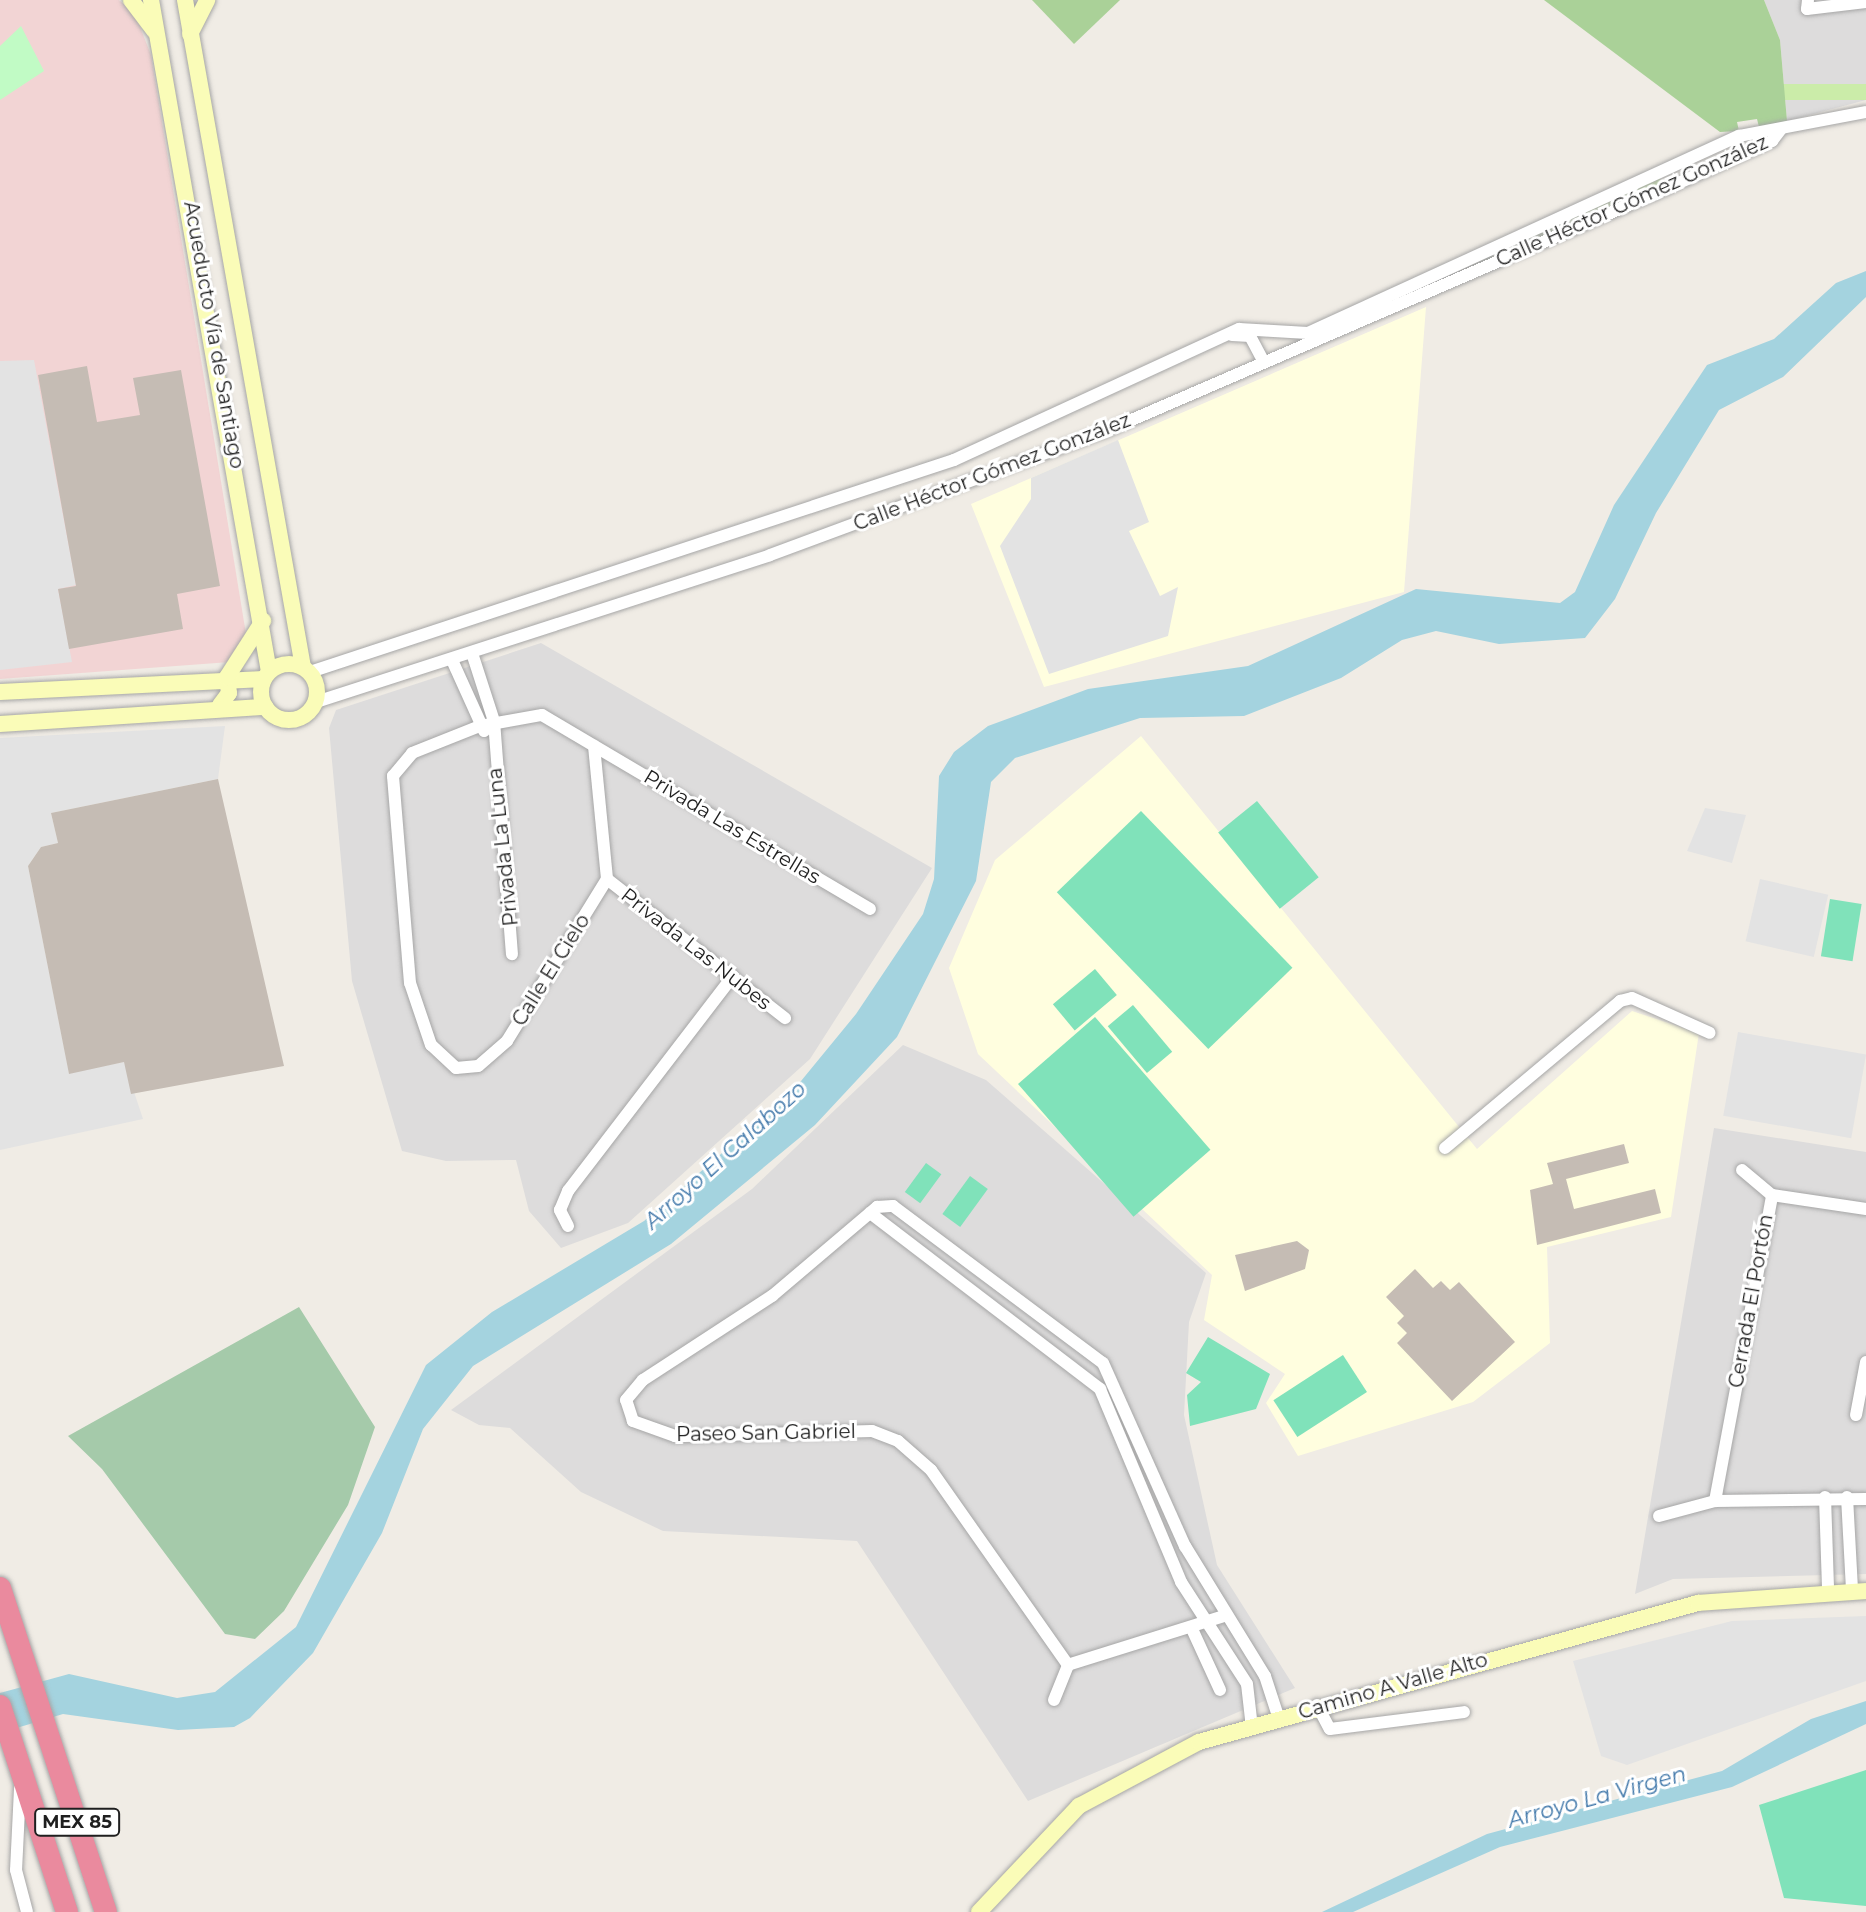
<!DOCTYPE html>
<html>
<head>
<meta charset="utf-8">
<style>
  body { margin:0 }
  #map { position:relative; width:1866px; height:1912px; overflow:hidden; background:#f0ece5; font-family:Montserrat,sans-serif }
  div>[style] { position:absolute }
  [style*='--x'] { left:calc(var(--x)*1px); top:calc(var(--y)*1px); width:calc(var(--w)*1px); rotate:calc(var(--a)*1deg) }
  .residential>* { inset:0; background:#dddcdc }
  .commercial>* { inset:0; background:#f2d4d4 }
  .education>* { inset:0; background:#fffedf }
  .grass>* { inset:0; background:#cbeca9; transform-origin:0 0 }
  .forest>* { inset:0; background:#aad198 }
  .cemetery>* { inset:0; background:#a5caaa }
  .park>* { inset:0; background:#c1fbc5 }
  .pitch>* { inset:0; background:#80e2ba; transform-origin:0 0 }
  .parking>* { inset:0; background:#e3e3e3; transform-origin:0 0 }
  .water>* { inset:0; background:#a4d3df }
  .building>* { inset:0; background:#c5bcb4 }
  .roads { filter:drop-shadow(0 0 2px #a6a6a6) drop-shadow(0 0 2px #a6a6a6) }
  .street>* { height:12px; margin:-6px; padding:0 6px; transform-origin:6px; border-radius:6px; background:#fff }
  .secondary>* { height:16px; margin:-8px; padding:0 8px; transform-origin:8px; border-radius:8px; background:#fafcb8 }
  .secondary>.ring { margin:-8px; padding:0; box-sizing:content-box; background:none; border:16px solid #fafcb8; border-radius:50% }
  .highway>* { height:22px; margin:-11px; padding:0 11px; transform-origin:11px; border-radius:11px; background:#ea8a9e }
  span { translate:-50% -50%; white-space:nowrap; text-align:center; line-height:1.15; -webkit-text-stroke:6px #fff; paint-order:stroke }
  .shield-label span { padding:2px 6px; background:#fff; border:2px solid; border-radius:6px; -webkit-text-stroke-width:0 }
  .shield-label { font-size:18px; color:#1f1f1f; font-weight:700 }
  .street-label { font-size:20px; color:#1f1f1f }
  .water-label { font-size:22px; color:#447aab; font-style:italic }
</style>
</head>
<body>
<div id="map">
  <div class="residential">
    <div style="clip-path:polygon(1764px 0,1866px 0,1866px 100px,1787px 121px,1780px 40px)"></div>
    <div style="clip-path:polygon(541px 643px,932px 868px,810px 1059px,628px 1223px,561px 1248px,529px 1211px,516px 1160px,446px 1161px,402px 1151px,352px 981px,329px 728px,336px 710px)"></div>
    <div style="clip-path:polygon(903px 1045px,986px 1080px,1206px 1273px,1189px 1322px,1184px 1415px,1217px 1565px,1295px 1688px,1028px 1801px,857px 1541px,663px 1531px,581px 1492px,510px 1428px,479px 1425px,451px 1410px,752px 1189px)"></div>
    <div style="clip-path:polygon(1714px 1128px,1866px 1152px,1866px 1574px,1673px 1579px,1635px 1594px)"></div>
  </div>
  <div class="commercial">
    <div style="clip-path:polygon(0 0,119px 0,135px 14px,151px 55px,247px 640px,230px 662px,0 679px)"></div>
  </div>
  <div class="education">
    <div style="clip-path:polygon(1426px 307px,1404px 592px,1044px 687px,971px 504px)"></div>
    <div style="clip-path:polygon(1141px 736px,1477px 1149px,1632px 1011px,1699px 1033px,1671px 1217px,1547px 1247px,1550px 1343px,1473px 1402px,1298px 1456px,1266px 1403px,1285px 1374px,1204px 1320px,1212px 1275px,978px 1054px,949px 968px,995px 860px)"></div>
  </div>
  <div class="grass">
    <div style="left:1866px;top:84px;width:16px;height:85px;rotate:90deg"></div>
    <div style="clip-path:polygon(1659px 177px,1662px 183px,1341px 325px)"></div>
  </div>
  <div class="forest">
    <div style="clip-path:polygon(1032px 0,1120px 0,1074px 44px)"></div>
    <div style="clip-path:polygon(1544px 0,1764px 0,1780px 40px,1787px 121px,1759px 127px,1757px 119px,1737px 122px,1739px 131px,1720px 132px)"></div>
  </div>
  <div class="cemetery">
    <div style="clip-path:polygon(299px 1307px,375px 1427px,348px 1505px,284px 1611px,255px 1639px,225px 1634px,102px 1469px,68px 1436px)"></div>
  </div>
  <div class="park">
    <div style="clip-path:polygon(21px 26px,44px 71px,0 100px,0 46px)"></div>
  </div>
  <div class="pitch">
    <div style="left:1257px;top:801px;width:98px;height:50px;rotate:51deg"></div>
    <div style="left:1141px;top:811px;width:218px;height:117px;rotate:46deg"></div>
    <div style="left:1830px;top:899px;width:32px;height:58px;rotate:9deg"></div>
    <div style="left:1095px;top:969px;width:34px;height:55px;rotate:50deg"></div>
    <div style="left:1133px;top:1005px;width:61px;height:33px;rotate:50deg"></div>
    <div style="left:1095px;top:1017px;width:176px;height:102px;rotate:49deg"></div>
    <div style="left:926px;top:1163px;width:19px;height:36px;rotate:36deg"></div>
    <div style="left:970px;top:1176px;width:22px;height:47px;rotate:36deg"></div>
    <div style="clip-path:polygon(1208px 1337px,1270px 1374px,1256px 1409px,1190px 1426px,1187px 1395px,1201px 1382px,1186px 1373px)"></div>
    <div style="left:1343px;top:1355px;width:44px;height:83px;rotate:57deg"></div>
    <div style="clip-path:polygon(1866px 1770px,1866px 1906px,1784px 1898px,1759px 1805px)"></div>
  </div>
  <div class="parking">
    <div style="clip-path:polygon(34px 360px,76px 585px,58px 589px,72px 662px,0 670px,0 361px)"></div>
    <div style="clip-path:polygon(1118px 440px,1149px 522px,1129px 531px,1160px 596px,1178px 587px,1168px 636px,1049px 674px,1000px 546px,1031px 499px,1031px 478px)"></div>
    <div style="clip-path:polygon(225px 726px,218px 779px,51px 813px,58px 843px,41px 847px,28px 866px,69px 1073px,124px 1062px,143px 1119px,0 1150px,0 738px)"></div>
    <div style="clip-path:polygon(1705px 808px,1746px 815px,1732px 863px,1687px 851px)"></div>
    <div style="left:1760px;top:879px;width:70px;height:64px;rotate:13deg"></div>
    <div style="left:1738px;top:1032px;width:130px;height:85px;rotate:10deg"></div>
    <div style="clip-path:polygon(1866px 1616px,1866px 1681px,1627px 1765px,1601px 1756px,1573px 1661px,1732px 1621px)"></div>
  </div>
  <div class="water">
    <div style="clip-path:polygon(1866px 271px,1866px 297px,1783px 377px,1719px 410px,1656px 513px,1615px 599px,1585px 638px,1499px 644px,1436px 631px,1402px 640px,1341px 678px,1244px 716px,1140px 718px,1015px 758px,991px 782px,976px 881px,897px 1037px,815px 1125px,671px 1244px,473px 1366px,423px 1429px,382px 1533px,313px 1653px,250px 1718px,234px 1727px,178px 1730px,63px 1714px,0 1733px,0 1693px,69px 1674px,177px 1698px,215px 1692px,296px 1627px,426px 1365px,492px 1312px,644px 1221px,792px 1092px,856px 1014px,923px 914px,934px 879px,939px 776px,954px 752px,988px 726px,1088px 689px,1248px 666px,1416px 589px,1560px 603px,1575px 592px,1614px 505px,1707px 365px,1774px 339px,1836px 283px)"></div>
    <div style="clip-path:polygon(1866px 1701px,1866px 1724px,1732px 1787px,1500px 1847px,1353px 1912px,1322px 1912px,1487px 1834px,1722px 1771px,1811px 1719px)"></div>
  </div>
  <div class="building">
    <div style="clip-path:polygon(87px 366px,97px 422px,140px 415px,133px 378px,181px 370px,220px 586px,177px 594px,183px 629px,69px 649px,58px 589px,76px 586px,38px 375px)"></div>
    <div style="clip-path:polygon(218px 779px,284px 1066px,131px 1094px,124px 1062px,69px 1074px,28px 866px,41px 847px,58px 843px,51px 813px)"></div>
    <div style="clip-path:polygon(1624px 1144px,1629px 1163px,1566px 1179px,1574px 1209px,1655px 1189px,1661px 1213px,1537px 1245px,1530px 1190px,1553px 1184px,1547px 1163px)"></div>
    <div style="clip-path:polygon(1297px 1241px,1309px 1250px,1305px 1269px,1245px 1291px,1235px 1255px)"></div>
    <div style="clip-path:polygon(1415px 1269px,1433px 1288px,1441px 1281px,1450px 1290px,1459px 1282px,1515px 1342px,1452px 1401px,1397px 1343px,1407px 1333px,1397px 1323px,1404px 1316px,1386px 1297px)"></div>
  </div>
  <div class="roads">
    <div class="street">
      <div style="--x:1808;--y:0;--w:9;--a:96"></div>
      <div style="--x:1807;--y:9;--w:59;--a:-6.8"></div>
      <div style="--x:1232;--y:335;--w:18;--a:3"></div>
      <div style="--x:1250;--y:336;--w:26;--a:62"></div>
      <div style="--x:472;--y:653;--w:71;--a:72.1"></div>
      <div style="--x:494;--y:721;--w:234;--a:85.6"></div>
      <div style="--x:452;--y:660;--w:78;--a:65.7"></div>
      <div style="--x:310;--y:672;--w:678;--a:-18.22"></div>
      <div style="--x:954;--y:460;--w:314;--a:-24.7"></div>
      <div style="--x:1239;--y:329;--w:69;--a:3.3"></div>
      <div style="--x:1308;--y:333;--w:474;--a:-24.6"></div>
      <div style="--x:1739;--y:136;--w:129;--a:-10.7"></div>
      <div style="--x:316;--y:702;--w:477;--a:-17.9"></div>
      <div style="--x:770;--y:555;--w:358;--a:-20.3"></div>
      <div style="--x:1106;--y:431;--w:595;--a:-23.38"></div>
      <div style="--x:1652;--y:195;--w:132;--a:-24.2"></div>
      <div style="--x:1772;--y:141;--w:15;--a:-53"></div>
      <div style="--x:594;--y:746;--w:134;--a:84.4"></div>
      <div style="--x:607;--y:879;--w:190;--a:121.7"></div>
      <div style="--x:507;--y:1041;--w:38;--a:139"></div>
      <div style="--x:478;--y:1066;--w:22;--a:175"></div>
      <div style="--x:456;--y:1068;--w:34;--a:-137"></div>
      <div style="--x:431;--y:1045;--w:65;--a:-108.7"></div>
      <div style="--x:410;--y:983;--w:208;--a:-94.7"></div>
      <div style="--x:393;--y:776;--w:30;--a:-50"></div>
      <div style="--x:412;--y:753;--w:73;--a:-21.7"></div>
      <div style="--x:480;--y:726;--w:63;--a:-10.1"></div>
      <div style="--x:542;--y:715;--w:381;--a:30.6"></div>
      <div style="--x:607;--y:879;--w:226;--a:38"></div>
      <div style="--x:1445;--y:1148;--w:229;--a:-40"></div>
      <div style="--x:1620;--y:1001;--w:12;--a:-14"></div>
      <div style="--x:1632;--y:998;--w:85;--a:24.2"></div>
      <div style="--x:1742;--y:1170;--w:39;--a:40"></div>
      <div style="--x:1772;--y:1195;--w:95;--a:8.5"></div>
      <div style="--x:870;--y:1213;--w:290;--a:37.4"></div>
      <div style="--x:1100;--y:1389;--w:209;--a:67.2"></div>
      <div style="--x:1181;--y:1582;--w:121;--a:57.1"></div>
      <div style="--x:1247;--y:1684;--w:44;--a:83.5"></div>
      <div style="--x:568;--y:1226;--w:18;--a:-117"></div>
      <div style="--x:560;--y:1210;--w:21;--a:-67"></div>
      <div style="--x:568;--y:1191;--w:271;--a:-52.5"></div>
      <div style="--x:1856;--y:1415;--w:54;--a:-79.3"></div>
      <div style="--x:1825;--y:1497;--w:92;--a:88.1"></div>
      <div style="--x:1847;--y:1497;--w:93;--a:86.9"></div>
      <div style="--x:1715;--y:1501;--w:311;--a:-79.4"></div>
      <div style="--x:1659;--y:1516;--w:58;--a:-15"></div>
      <div style="--x:1715;--y:1501;--w:151;--a:-0.8"></div>
      <div style="--x:1224;--y:1616;--w:164;--a:162.6"></div>
      <div style="--x:1068;--y:1665;--w:238;--a:-125.1"></div>
      <div style="--x:931;--y:1470;--w:44;--a:-138.7"></div>
      <div style="--x:898;--y:1441;--w:28;--a:-159"></div>
      <div style="--x:872;--y:1431;--w:197;--a:178.5"></div>
      <div style="--x:675;--y:1436;--w:45;--a:-160.3"></div>
      <div style="--x:633;--y:1421;--w:22;--a:-108"></div>
      <div style="--x:626;--y:1400;--w:26;--a:-50"></div>
      <div style="--x:643;--y:1380;--w:154;--a:-33.1"></div>
      <div style="--x:772;--y:1296;--w:138;--a:-40.3"></div>
      <div style="--x:877;--y:1207;--w:16;--a:-4"></div>
      <div style="--x:893;--y:1206;--w:262;--a:36.8"></div>
      <div style="--x:1103;--y:1363;--w:201;--a:65.9"></div>
      <div style="--x:1185;--y:1546;--w:153;--a:58.4"></div>
      <div style="--x:1265;--y:1676;--w:45;--a:72"></div>
      <div style="--x:1192;--y:1629;--w:67;--a:65.3"></div>
      <div style="--x:1054;--y:1700;--w:38;--a:-68"></div>
      <div style="--x:1317;--y:1705;--w:27;--a:62"></div>
      <div style="--x:1330;--y:1729;--w:135;--a:-7.2"></div>
      <div style="--x:20;--y:1789;--w:81;--a:92.8"></div>
      <div style="--x:16;--y:1870;--w:43;--a:75.3"></div>
    </div>
    <div class="secondary">
      <div style="--x:131;--y:0;--w:38;--a:53"></div>
      <div style="--x:151;--y:0;--w:682;--a:80.04"></div>
      <div style="--x:185;--y:0;--w:677;--a:79.97"></div>
      <div style="--x:190;--y:34;--w:38;--a:-63"></div>
      <div class="ring" style="left:261px;top:664px;width:40px;height:40px"></div>
      <div style="--x:0;--y:692;--w:264;--a:-2.8"></div>
      <div style="--x:220;--y:705;--w:15;--a:-53"></div>
      <div style="--x:229;--y:693;--w:16;--a:-97"></div>
      <div style="--x:227;--y:677;--w:67;--a:-57.3"></div>
      <div style="--x:0;--y:724;--w:266;--a:-3.7"></div>
      <div style="--x:979;--y:1912;--w:146;--a:-46.7"></div>
      <div style="--x:1079;--y:1806;--w:136;--a:-28.1"></div>
      <div style="--x:1199;--y:1742;--w:518;--a:-15.57"></div>
      <div style="--x:1698;--y:1603;--w:168;--a:-4.1"></div>
    </div>
    <div class="highway">
      <div style="--x:0;--y:1588;--w:341;--a:71.9"></div>
      <div style="--x:0;--y:1706;--w:217;--a:72"></div>
    </div>
  </div>
  <div class="shield-label">
    <span style="left:77px;top:1822px">MEX 85</span>
  </div>
  <div class="street-label">
    <span style="left:1632px;top:201px;rotate:-24deg">Calle Héctor Gómez González</span>
    <span style="left:214px;top:335px;rotate:80deg">Acueducto Vía de Santiago</span>
    <span style="left:992px;top:472px;rotate:-21deg">Calle Héctor Gómez González</span>
    <span style="left:732px;top:827px;rotate:31deg">Privada Las Estrellas</span>
    <span style="left:503px;top:847px;rotate:-96deg">Privada La Luna</span>
    <span style="left:696px;top:949px;rotate:38deg">Privada Las Nubes</span>
    <span style="left:551px;top:970px;rotate:-58deg">Calle El Cielo</span>
    <span style="left:1751px;top:1301px;rotate:-80deg">Cerrada El Portón</span>
    <span style="left:766px;top:1433px;rotate:-1deg">Paseo San Gabriel</span>
    <span style="left:1393px;top:1686px;rotate:-16deg">Camino A Valle Alto</span>
  </div>
  <div class="water-label">
    <span style="left:725px;top:1155px;rotate:-42deg">Arroyo El Calabozo</span>
    <span style="left:1597px;top:1797px;rotate:-15deg">Arroyo La Virgen</span>
  </div>
</div>
</body>
</html>
